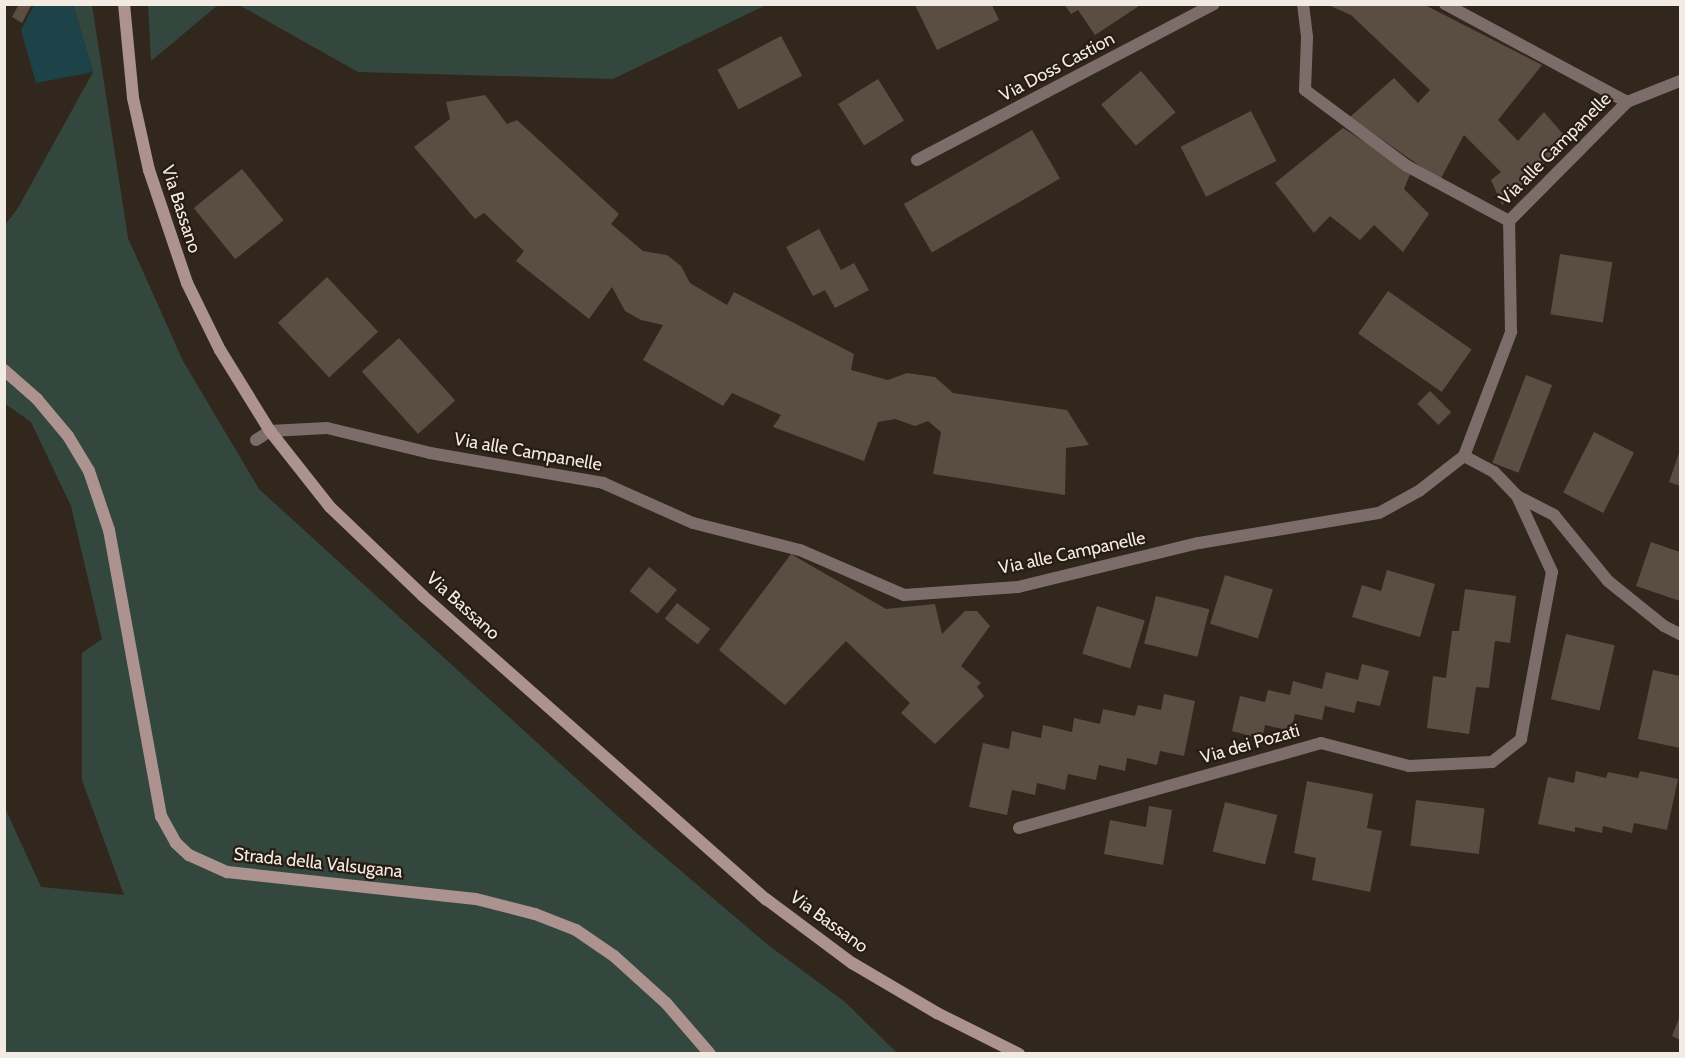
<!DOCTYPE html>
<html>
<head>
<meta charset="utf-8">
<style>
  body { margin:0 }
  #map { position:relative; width:1685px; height:1058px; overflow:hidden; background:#31271d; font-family:Cabin,sans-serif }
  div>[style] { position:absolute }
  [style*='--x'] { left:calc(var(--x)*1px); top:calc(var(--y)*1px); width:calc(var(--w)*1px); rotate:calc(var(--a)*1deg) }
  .green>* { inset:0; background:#34473e }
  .water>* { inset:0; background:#1d4349 }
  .building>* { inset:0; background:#5a4e43; transform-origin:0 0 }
  .service>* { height:12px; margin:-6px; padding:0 6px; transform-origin:6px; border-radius:6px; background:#7d6d6a }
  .minor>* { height:12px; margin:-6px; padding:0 6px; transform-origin:6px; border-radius:6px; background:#7d6d6a }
  .secondary>* { height:12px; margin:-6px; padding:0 6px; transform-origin:6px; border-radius:6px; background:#ac938f }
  span { translate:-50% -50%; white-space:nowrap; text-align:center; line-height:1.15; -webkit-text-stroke:4.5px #271d13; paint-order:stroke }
  .street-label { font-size:18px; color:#f2ebe4 }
  .frame { position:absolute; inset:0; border:6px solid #f2ebe4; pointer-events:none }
</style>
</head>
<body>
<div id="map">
  <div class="green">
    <div style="clip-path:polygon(73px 5px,92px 5px,128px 238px,183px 361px,259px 489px,634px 831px,768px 945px,845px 1002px,897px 1053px,5px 1053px,4px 806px,41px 887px,124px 895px,82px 780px,82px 653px,102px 639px,71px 506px,31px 422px,4px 403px,5px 225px,18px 208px,93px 72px)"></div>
    <div style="clip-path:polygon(148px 5px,148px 4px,218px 5px,151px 61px)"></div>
    <div style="clip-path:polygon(239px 5px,766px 5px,613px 79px,358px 72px)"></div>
  </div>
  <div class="water">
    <div style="clip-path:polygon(34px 5px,73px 5px,93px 72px,36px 83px,21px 30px)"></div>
  </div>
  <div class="building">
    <div style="clip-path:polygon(19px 4px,32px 4px,22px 23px,12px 17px)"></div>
    <div style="clip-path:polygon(1064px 4px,1142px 4px,1095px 35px,1078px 10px,1071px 14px)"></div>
    <div style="clip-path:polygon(1326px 4px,1423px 4px,1542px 65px,1498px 120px,1518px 141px,1544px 112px,1568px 140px,1502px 205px,1491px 180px,1501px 172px,1464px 135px,1440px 180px,1350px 117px,1394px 78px,1418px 103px,1430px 90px,1351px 15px)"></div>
    <div style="clip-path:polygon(915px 5px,992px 5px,999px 20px,937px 50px)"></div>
    <div style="left:781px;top:36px;width:45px;height:72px;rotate:62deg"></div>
    <div style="left:1141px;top:71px;width:54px;height:52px;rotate:50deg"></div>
    <div style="left:878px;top:79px;width:49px;height:47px;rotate:58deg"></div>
    <div style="clip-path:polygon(485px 95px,507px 124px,517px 120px,619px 214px,611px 224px,643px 251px,667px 255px,681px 266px,690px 283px,727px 305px,734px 292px,854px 354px,851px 370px,888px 380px,907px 373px,935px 377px,953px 393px,1067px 410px,1089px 445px,1066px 448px,1065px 495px,933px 474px,941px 432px,928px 421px,915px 426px,895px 419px,878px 422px,864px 461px,773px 427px,781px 415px,732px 393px,723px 406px,643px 360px,663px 325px,641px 320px,625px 311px,612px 287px,589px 319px,516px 261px,524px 251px,484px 213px,475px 219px,414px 147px,450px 119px,446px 102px)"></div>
    <div style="left:1251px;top:111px;width:56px;height:79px;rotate:63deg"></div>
    <div style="clip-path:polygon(1343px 128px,1411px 172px,1404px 189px,1429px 214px,1403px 252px,1374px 225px,1360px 240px,1330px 216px,1314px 233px,1275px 183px)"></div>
    <div style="left:1032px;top:130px;width:56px;height:148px;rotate:60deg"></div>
    <div style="left:242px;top:169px;width:66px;height:62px;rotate:51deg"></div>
    <div style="clip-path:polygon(819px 229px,841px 270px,854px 263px,869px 290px,835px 308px,825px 290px,813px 296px,786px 247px)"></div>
    <div style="left:1560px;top:254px;width:53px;height:61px;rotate:9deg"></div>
    <div style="left:327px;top:277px;width:75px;height:67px;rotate:47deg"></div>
    <div style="left:1388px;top:291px;width:102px;height:52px;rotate:35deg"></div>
    <div style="left:399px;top:338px;width:84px;height:50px;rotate:48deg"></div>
    <div style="left:1526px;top:375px;width:28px;height:94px;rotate:21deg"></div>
    <div style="left:1430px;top:391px;width:30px;height:18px;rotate:45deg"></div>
    <div style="left:1594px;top:432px;width:45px;height:68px;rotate:27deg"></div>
    <div style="clip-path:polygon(1680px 450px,1680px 486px,1669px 482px)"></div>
    <div style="clip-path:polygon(1651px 542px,1680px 552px,1680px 601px,1636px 586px)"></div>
    <div style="clip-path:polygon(791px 554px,886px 609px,935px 604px,942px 634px,965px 611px,977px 611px,990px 626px,961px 666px,981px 683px,977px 687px,984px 696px,935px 744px,901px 713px,910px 703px,846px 641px,785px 705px,719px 650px)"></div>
    <div style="left:649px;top:567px;width:36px;height:31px;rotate:39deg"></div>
    <div style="clip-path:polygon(1387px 570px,1435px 584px,1420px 637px,1352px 617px,1362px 585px,1381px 591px)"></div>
    <div style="left:1225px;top:575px;width:50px;height:51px;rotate:17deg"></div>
    <div style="clip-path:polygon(1465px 589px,1516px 596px,1510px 643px,1495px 641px,1489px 688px,1476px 687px,1469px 734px,1427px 728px,1433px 676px,1446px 678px,1452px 631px,1459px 631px)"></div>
    <div style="left:1156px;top:596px;width:55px;height:49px;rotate:14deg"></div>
    <div style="left:677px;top:603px;width:42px;height:20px;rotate:38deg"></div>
    <div style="left:1097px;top:606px;width:50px;height:50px;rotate:17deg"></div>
    <div style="left:1566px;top:634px;width:50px;height:67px;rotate:13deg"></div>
    <div style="clip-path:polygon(1362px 664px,1389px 671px,1380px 706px,1357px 701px,1354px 713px,1325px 706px,1322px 720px,1295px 714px,1291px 731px,1265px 725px,1262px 739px,1232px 731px,1240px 696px,1265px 702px,1268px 690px,1290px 695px,1293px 681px,1322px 689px,1326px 672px,1358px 680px)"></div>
    <div style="clip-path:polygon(1653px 670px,1680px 676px,1680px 748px,1638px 739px)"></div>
    <div style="clip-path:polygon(1164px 694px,1195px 701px,1184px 756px,1160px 751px,1157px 765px,1127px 758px,1125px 771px,1099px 765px,1096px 780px,1068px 774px,1065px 790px,1037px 783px,1035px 795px,1012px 790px,1007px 815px,969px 807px,983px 743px,1009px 749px,1012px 731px,1041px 738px,1043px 725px,1072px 732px,1074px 718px,1100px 724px,1103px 709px,1135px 716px,1138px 705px,1161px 710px)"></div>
    <div style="clip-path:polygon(1576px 771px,1606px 778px,1608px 772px,1638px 778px,1640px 771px,1678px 779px,1667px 830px,1634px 823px,1632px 833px,1603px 826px,1602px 833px,1575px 827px,1575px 832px,1538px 824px,1548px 777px,1574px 783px)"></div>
    <div style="clip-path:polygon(1307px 781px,1373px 794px,1367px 828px,1382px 831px,1370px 892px,1312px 880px,1316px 858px,1294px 853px)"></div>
    <div style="left:1416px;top:800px;width:69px;height:46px;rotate:7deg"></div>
    <div style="left:1225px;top:802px;width:54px;height:51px;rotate:14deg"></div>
    <div style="clip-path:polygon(1149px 806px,1172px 810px,1163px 865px,1104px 854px,1110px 820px,1146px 827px)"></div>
    <div style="clip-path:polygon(1680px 1016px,1680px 1040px,1672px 1036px)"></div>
  </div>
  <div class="service">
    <div style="--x:917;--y:160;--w:335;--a:-27.7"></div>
    <div style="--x:256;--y:440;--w:17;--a:-33"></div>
    <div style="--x:1019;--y:828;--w:314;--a:-15.7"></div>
    <div style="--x:1321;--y:743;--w:91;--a:14.6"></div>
    <div style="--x:1409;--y:766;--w:83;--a:-2.8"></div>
    <div style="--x:1492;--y:762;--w:37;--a:-38"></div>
    <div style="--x:1521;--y:739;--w:170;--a:-79.5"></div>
    <div style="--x:1552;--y:572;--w:84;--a:-114.7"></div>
  </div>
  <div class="minor">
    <div style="--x:1303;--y:4;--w:34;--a:83"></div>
    <div style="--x:1307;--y:38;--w:52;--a:92.2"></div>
    <div style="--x:1305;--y:90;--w:127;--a:36.7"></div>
    <div style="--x:1407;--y:166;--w:116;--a:28.3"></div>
    <div style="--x:1445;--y:4;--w:207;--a:28.3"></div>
    <div style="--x:270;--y:431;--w:57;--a:-3"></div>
    <div style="--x:327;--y:428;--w:106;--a:13.6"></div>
    <div style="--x:430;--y:453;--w:176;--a:9.8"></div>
    <div style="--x:603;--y:483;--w:98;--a:24"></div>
    <div style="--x:693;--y:523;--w:110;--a:14.2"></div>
    <div style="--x:800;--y:550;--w:113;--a:23.4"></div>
    <div style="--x:904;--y:595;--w:114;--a:-4"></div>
    <div style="--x:1018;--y:587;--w:186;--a:-13.7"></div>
    <div style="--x:1199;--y:543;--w:182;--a:-9.5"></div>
    <div style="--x:1379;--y:513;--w:46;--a:-28.8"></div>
    <div style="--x:1419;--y:491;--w:57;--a:-37.9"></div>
    <div style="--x:1464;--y:456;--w:133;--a:-69.2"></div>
    <div style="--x:1511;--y:332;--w:111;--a:-91"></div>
    <div style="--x:1509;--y:221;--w:168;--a:-45.2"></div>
    <div style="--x:1627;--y:102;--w:57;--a:-21.6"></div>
    <div style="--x:1464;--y:456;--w:34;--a:28"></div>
    <div style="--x:1494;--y:472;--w:33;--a:46"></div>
    <div style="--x:1517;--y:496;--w:42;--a:27.2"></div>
    <div style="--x:1554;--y:515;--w:85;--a:50.7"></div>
    <div style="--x:1608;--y:581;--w:72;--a:38.8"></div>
    <div style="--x:1664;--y:626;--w:18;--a:27"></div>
  </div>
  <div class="secondary">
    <div style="--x:124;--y:4;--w:94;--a:84.5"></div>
    <div style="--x:133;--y:98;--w:74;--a:77.5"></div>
    <div style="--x:149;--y:170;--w:119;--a:71.4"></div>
    <div style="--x:187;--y:283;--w:75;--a:63.8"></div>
    <div style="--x:220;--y:350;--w:95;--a:58.3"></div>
    <div style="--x:270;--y:431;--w:97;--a:51.7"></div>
    <div style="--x:330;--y:507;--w:129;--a:43.7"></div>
    <div style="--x:423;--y:596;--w:458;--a:41.5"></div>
    <div style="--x:766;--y:899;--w:107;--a:36.7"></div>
    <div style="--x:852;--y:963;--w:99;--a:30.5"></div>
    <div style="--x:937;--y:1013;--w:92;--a:26.6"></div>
    <div style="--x:4;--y:370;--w:44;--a:41.3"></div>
    <div style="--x:37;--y:399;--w:48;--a:50"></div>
    <div style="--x:68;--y:436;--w:41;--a:59"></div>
    <div style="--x:89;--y:471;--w:62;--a:71.3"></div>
    <div style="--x:109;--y:530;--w:291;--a:79.7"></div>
    <div style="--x:161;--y:816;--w:31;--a:61"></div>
    <div style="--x:176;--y:843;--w:18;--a:43"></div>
    <div style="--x:189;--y:855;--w:42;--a:24.1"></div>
    <div style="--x:227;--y:872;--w:250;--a:6.2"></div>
    <div style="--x:476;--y:899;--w:61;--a:14.3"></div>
    <div style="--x:535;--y:914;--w:44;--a:21.3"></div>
    <div style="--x:576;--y:930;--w:46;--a:34.4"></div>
    <div style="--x:614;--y:956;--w:70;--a:42.1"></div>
    <div style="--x:666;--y:1003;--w:67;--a:49.2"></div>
  </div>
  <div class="street-label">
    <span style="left:1057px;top:67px;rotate:-28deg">Via Doss Castion</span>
    <span style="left:1555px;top:149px;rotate:-45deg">Via alle Campanelle</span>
    <span style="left:181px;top:209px;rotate:72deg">Via Bassano</span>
    <span style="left:528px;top:452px;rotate:10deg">Via alle Campanelle</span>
    <span style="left:1072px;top:553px;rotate:-12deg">Via alle Campanelle</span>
    <span style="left:463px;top:606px;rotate:42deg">Via Bassano</span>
    <span style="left:1250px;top:744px;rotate:-16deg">Via dei Pozati</span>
    <span style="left:318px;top:863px;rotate:6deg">Strada della Valsugana</span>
    <span style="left:829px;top:922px;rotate:36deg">Via Bassano</span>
  </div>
  <div class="frame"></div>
</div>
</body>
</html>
